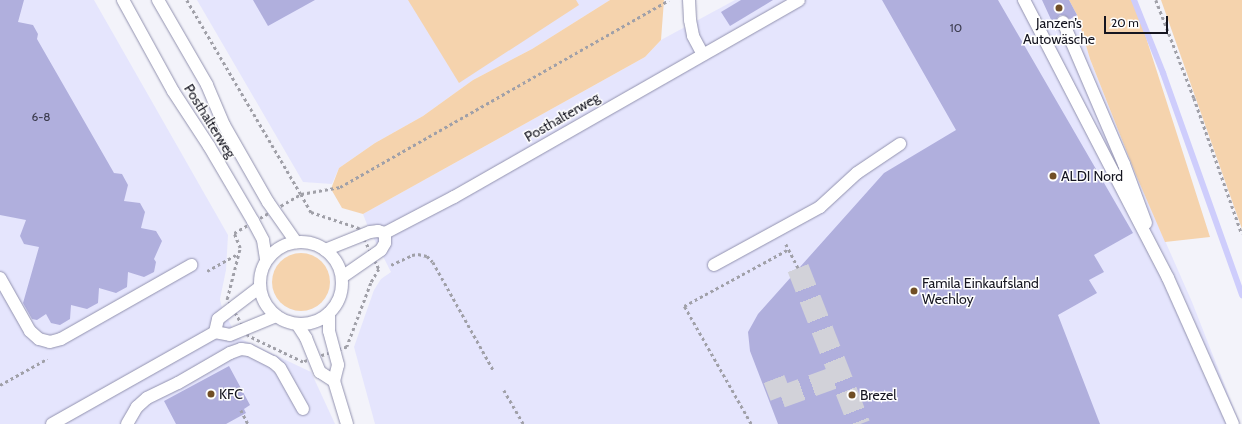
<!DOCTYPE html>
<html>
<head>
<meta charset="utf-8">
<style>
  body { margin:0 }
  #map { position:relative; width:1242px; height:424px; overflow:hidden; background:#f3f3fa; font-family:Cabin,sans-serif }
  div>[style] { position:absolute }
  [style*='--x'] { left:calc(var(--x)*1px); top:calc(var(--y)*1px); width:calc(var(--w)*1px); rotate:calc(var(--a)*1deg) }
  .built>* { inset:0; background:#e5e5fd }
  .green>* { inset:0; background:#f5d3ad }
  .round { border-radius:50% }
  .stream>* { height:6px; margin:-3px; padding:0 3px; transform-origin:3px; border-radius:3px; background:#cecdfc }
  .building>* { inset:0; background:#b0afdd }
  .street-tunnel>* { height:22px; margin-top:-11px; transform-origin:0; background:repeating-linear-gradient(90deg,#d2d2d9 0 22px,transparent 0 33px) }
  .path>* { height:2.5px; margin-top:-1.25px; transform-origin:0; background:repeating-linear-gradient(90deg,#a0a0a8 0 3px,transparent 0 6px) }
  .roads { filter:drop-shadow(0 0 1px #9292af) drop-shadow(0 0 1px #9292af) }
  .lane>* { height:12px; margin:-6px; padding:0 6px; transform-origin:6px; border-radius:6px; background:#fff }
  .lane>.ring { margin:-6px; padding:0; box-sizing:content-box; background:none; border:12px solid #fff; border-radius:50% }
  .dots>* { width:11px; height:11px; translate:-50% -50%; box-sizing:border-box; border:2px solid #fff; border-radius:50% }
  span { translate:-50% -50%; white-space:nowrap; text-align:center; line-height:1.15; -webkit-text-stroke:3px #fff; paint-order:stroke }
  .number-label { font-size:12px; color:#3c3c4f }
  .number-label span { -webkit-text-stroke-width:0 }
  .poi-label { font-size:14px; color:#151520 }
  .left { translate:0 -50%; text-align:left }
  .street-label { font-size:14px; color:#151520 }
  .scale { position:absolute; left:1104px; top:16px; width:64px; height:18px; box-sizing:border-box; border:2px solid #151520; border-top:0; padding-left:5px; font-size:12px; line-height:14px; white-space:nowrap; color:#151520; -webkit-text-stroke:3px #fff; paint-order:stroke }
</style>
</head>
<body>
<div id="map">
  <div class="built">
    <div style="clip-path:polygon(0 0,94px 0,228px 235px,226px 270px,220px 299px,222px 308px,235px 333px,239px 338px,311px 372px,335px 424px,0 424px)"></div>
    <div style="clip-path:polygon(197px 0,610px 0,532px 49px,473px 80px,423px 116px,375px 143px,339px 168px,332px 184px,303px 182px)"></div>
    <div style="clip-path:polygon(735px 0,1069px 0,1077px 15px,1090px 59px,1136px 175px,1192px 302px,1240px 424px,375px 424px,354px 347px,374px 290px,381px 279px,391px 272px,368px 227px,363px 214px,645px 57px,661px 40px)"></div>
  </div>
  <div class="green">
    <div style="clip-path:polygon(408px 0,576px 0,579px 5px,459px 83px)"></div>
    <div style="clip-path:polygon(610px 0,664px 0,661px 40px,645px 57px,363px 214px,342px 208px,331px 189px,339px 168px,375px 143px,423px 116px,473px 80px,532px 49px)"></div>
    <div style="clip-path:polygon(1069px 0,1134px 0,1210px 237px,1165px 242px,1136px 175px,1090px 59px,1077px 15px)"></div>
    <div style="clip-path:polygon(1161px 0,1242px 0,1242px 229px)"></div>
    <div class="round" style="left:272px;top:253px;width:58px;height:58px"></div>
  </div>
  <div class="stream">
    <div style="--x:1134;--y:0;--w:79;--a:68.3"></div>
    <div style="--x:1163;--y:73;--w:236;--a:70.4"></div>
  </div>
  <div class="building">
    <div style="clip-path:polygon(0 0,24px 0,18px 22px,33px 25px,38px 34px,37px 39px,114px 173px,122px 174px,128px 185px,124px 201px,140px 203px,145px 212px,141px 228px,156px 231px,162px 241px,154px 259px,156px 262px,154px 272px,144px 277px,128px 272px,127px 287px,116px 293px,99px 288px,98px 303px,87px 309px,71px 305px,70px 319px,60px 325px,51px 323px,46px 314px,37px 320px,32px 319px,23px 303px,39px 247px,24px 244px,20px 236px,26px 220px,0 215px)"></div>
    <div style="clip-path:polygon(253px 0,315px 0,268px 26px)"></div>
    <div style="clip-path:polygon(741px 0,773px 0,730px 26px,721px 12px)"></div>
    <div style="clip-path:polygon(882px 0,998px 0,1133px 233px,1094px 255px,1104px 272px,1089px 280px,1097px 293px,1058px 315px,1100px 424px,778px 424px,750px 351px,748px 332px,758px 314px,884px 173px,956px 130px)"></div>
    <div style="clip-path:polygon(1042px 0,1069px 0,1077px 15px,1070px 19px,1064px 15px,1060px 15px,1057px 18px,1056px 25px,1054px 26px)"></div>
    <div style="clip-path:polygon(229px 366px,250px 405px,244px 409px,246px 413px,226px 424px,176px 424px,164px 401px)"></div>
  </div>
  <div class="street-tunnel">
    <div style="--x:798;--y:268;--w:168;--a:68.6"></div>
    <div style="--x:774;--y:379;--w:19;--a:69"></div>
    <div style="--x:781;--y:397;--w:62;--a:-19.9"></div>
  </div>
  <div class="path">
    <div style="--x:187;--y:0;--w:225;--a:59.6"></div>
    <div style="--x:301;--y:194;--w:40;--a:-10"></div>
    <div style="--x:340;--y:187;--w:378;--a:-29.6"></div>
    <div style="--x:1156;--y:0;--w:105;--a:68.8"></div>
    <div style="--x:1194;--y:98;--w:144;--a:70.6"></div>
    <div style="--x:301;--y:194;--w:21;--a:61"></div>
    <div style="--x:311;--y:212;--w:51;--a:18.4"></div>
    <div style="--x:359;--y:228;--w:46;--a:64"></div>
    <div style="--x:379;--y:269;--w:16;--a:120"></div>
    <div style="--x:371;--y:283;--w:68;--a:110.6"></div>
    <div style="--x:347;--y:347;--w:46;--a:161.2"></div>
    <div style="--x:303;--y:362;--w:61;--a:-154.7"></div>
    <div style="--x:248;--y:336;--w:43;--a:-119.6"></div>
    <div style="--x:227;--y:299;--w:53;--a:-75.7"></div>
    <div style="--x:240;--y:248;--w:16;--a:-112"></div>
    <div style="--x:234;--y:233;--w:78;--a:-30.2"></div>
    <div style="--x:786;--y:244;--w:27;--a:63"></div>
    <div style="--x:391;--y:265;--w:23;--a:-25"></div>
    <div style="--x:412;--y:255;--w:6;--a:-9"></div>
    <div style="--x:418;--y:254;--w:9;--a:13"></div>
    <div style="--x:427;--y:256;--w:8;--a:45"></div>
    <div style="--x:433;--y:262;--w:125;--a:60.8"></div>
    <div style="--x:207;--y:271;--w:35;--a:-29"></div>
    <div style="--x:0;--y:385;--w:54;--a:-29"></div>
    <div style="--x:504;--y:390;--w:39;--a:60"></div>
    <div style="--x:241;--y:410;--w:16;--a:63"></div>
    <div style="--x:751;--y:424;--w:136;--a:-119.6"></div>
    <div style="--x:684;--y:306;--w:119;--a:-28.5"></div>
  </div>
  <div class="roads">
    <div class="lane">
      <div style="--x:123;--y:0;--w:104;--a:61.2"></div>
      <div style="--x:173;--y:91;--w:66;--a:56.8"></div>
      <div style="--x:209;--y:146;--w:87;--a:59.6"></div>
      <div style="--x:253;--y:221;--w:21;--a:62"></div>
      <div style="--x:263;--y:240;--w:20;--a:81"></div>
      <div style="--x:158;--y:0;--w:98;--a:60"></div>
      <div style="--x:207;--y:85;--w:43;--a:67"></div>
      <div style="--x:224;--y:125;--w:89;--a:60.3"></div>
      <div style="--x:268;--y:202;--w:49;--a:55"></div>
      <div style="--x:689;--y:0;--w:20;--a:87"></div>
      <div style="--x:690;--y:20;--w:16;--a:79"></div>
      <div style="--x:693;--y:36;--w:21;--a:62"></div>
      <div style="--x:1024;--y:0;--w:313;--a:62.6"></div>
      <div style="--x:1168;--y:278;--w:160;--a:66"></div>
      <div style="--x:1063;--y:22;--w:155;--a:66.8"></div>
      <div style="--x:1124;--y:164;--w:63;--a:69.6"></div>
      <div class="ring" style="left:260px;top:242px;width:70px;height:70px"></div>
      <div style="--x:325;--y:250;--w:48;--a:-21.8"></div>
      <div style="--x:370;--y:232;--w:8;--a:-7"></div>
      <div style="--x:378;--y:231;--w:7;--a:16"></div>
      <div style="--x:385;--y:233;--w:78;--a:-27.6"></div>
      <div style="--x:454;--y:197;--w:397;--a:-29.7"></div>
      <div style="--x:714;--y:265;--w:121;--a:-28.7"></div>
      <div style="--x:820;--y:207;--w:50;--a:-42.6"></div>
      <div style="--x:857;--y:173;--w:52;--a:-34"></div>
      <div style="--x:342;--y:277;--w:47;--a:-34.7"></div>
      <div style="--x:381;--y:250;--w:8;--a:-60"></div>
      <div style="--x:385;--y:243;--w:10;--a:-90"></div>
      <div style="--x:0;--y:278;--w:61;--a:60.5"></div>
      <div style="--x:30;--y:331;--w:12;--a:42"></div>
      <div style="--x:39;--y:339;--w:11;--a:15"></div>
      <div style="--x:50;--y:342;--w:11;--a:-15"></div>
      <div style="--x:61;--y:339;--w:150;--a:-29.6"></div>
      <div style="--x:329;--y:313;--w:18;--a:90"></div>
      <div style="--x:329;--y:331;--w:35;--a:75"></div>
      <div style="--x:338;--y:365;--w:16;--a:104"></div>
      <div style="--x:334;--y:381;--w:45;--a:73.2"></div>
      <div style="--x:297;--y:324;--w:17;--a:57"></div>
      <div style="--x:306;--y:338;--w:37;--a:68"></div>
      <div style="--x:320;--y:372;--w:17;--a:33"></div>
      <div style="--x:215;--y:332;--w:13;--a:-77"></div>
      <div style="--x:218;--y:319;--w:53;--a:-37.3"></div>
      <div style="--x:52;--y:424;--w:187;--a:-29.4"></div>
      <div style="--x:215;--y:332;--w:15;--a:11"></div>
      <div style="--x:230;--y:335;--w:50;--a:-22.4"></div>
      <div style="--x:127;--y:424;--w:20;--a:-60"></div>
      <div style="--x:137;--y:407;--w:13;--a:-42"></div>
      <div style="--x:147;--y:398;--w:34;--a:-26"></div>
      <div style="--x:178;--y:383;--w:60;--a:-30"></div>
      <div style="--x:230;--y:353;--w:12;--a:-20"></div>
      <div style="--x:241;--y:349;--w:8;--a:7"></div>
      <div style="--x:249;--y:350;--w:27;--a:27"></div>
      <div style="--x:273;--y:362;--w:9;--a:41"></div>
      <div style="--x:280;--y:368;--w:47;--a:60.7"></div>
    </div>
  </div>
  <div class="dots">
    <div style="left:1059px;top:8px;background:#714f27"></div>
    <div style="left:1053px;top:176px;background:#714f27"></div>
    <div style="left:914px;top:291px;background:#714f27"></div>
    <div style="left:211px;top:394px;background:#714f27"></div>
    <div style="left:852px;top:395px;background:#714f27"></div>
  </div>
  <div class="number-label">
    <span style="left:956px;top:28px">10</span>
    <span style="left:41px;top:117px">6-8</span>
  </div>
  <div class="poi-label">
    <span style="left:1059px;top:31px">Janzen’s<br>Autowäsche</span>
    <span class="left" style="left:1061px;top:176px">ALDI Nord</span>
    <span class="left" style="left:922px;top:291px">Famila Einkaufsland<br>Wechloy</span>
    <span class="left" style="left:219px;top:394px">KFC</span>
    <span class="left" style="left:860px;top:395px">Brezel</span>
  </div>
  <div class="street-label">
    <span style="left:562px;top:117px;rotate:-30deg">Posthalterweg</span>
    <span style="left:210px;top:121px;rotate:58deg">Posthalterweg</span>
  </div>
  <div class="scale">20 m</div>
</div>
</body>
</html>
